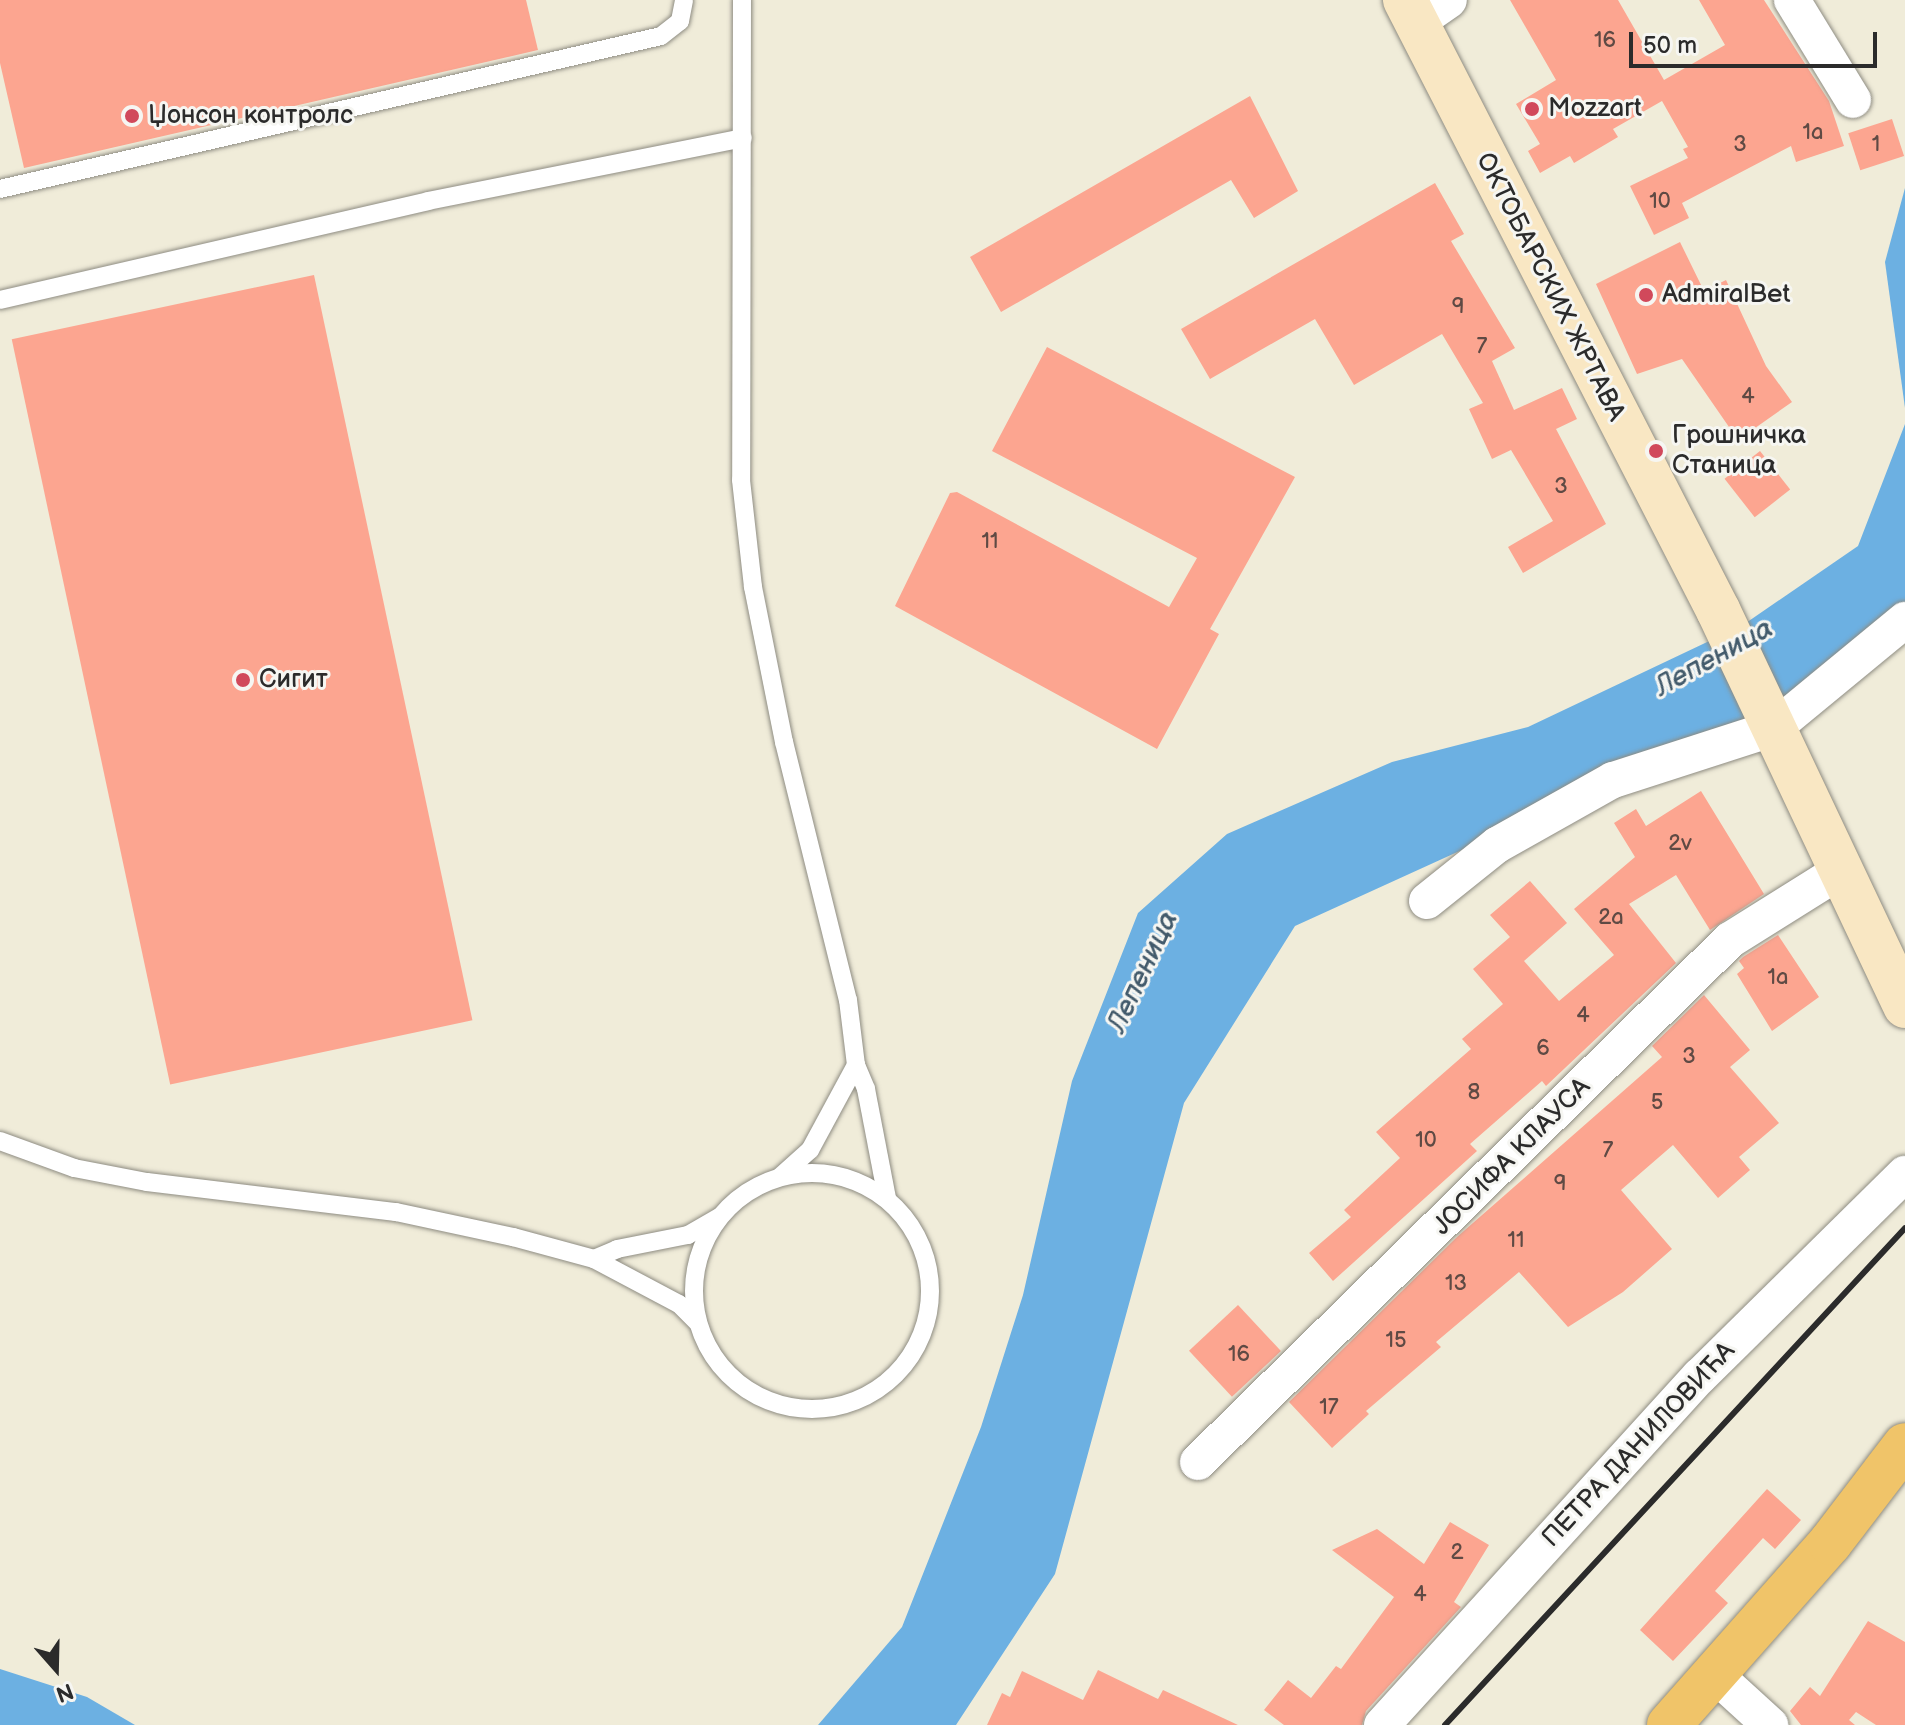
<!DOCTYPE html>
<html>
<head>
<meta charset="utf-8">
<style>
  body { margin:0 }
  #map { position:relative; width:1905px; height:1725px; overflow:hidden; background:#f0ecd9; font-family:"Balsamiq Sans",sans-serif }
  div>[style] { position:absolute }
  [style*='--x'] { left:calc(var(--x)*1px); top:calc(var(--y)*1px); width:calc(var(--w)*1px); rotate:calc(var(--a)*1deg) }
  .water>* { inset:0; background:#6cb0e2 }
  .building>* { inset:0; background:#fca590; transform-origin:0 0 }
  .roads { filter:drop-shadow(0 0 2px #8e8c82) drop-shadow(0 0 2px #8e8c82) }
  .lane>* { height:18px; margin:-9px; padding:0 9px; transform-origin:9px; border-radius:9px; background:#fff }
  .lane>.ring { margin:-9px; padding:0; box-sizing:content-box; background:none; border:18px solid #fff; border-radius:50% }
  .street>* { height:36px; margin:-18px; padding:0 18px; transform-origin:18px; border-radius:18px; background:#fff }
  .secondary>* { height:44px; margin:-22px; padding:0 22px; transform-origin:22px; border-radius:22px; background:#f9e7c3 }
  .primary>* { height:44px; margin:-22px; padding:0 22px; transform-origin:22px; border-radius:22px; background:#f0c469 }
  .rail>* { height:6px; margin:-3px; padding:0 3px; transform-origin:3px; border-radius:3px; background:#2b2b2b }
  .dots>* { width:22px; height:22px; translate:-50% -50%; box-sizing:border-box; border:4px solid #f6f6f2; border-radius:50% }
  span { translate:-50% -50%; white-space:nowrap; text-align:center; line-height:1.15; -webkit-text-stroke:6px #f6f6f2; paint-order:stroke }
  .number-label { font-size:22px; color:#5f4a44 }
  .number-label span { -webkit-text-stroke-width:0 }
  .poi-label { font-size:26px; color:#2b2b2b }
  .left { translate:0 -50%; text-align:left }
  .street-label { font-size:26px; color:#2b2b2b }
  .water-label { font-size:28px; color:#425a6b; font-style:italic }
  .north { position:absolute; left:16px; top:1629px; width:80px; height:80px; -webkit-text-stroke:6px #f6f6f2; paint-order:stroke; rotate:160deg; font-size:22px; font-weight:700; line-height:32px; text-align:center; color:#2b2b2b }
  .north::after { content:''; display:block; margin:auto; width:28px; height:36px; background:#2b2b2b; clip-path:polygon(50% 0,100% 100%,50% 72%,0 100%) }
  .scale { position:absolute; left:1629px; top:32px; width:248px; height:36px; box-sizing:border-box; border:4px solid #2b2b2b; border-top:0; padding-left:10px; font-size:24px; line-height:28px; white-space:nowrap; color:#2b2b2b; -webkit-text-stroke:6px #f6f6f2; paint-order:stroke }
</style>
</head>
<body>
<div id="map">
  <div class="water">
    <div style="clip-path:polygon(1905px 188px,1905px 408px,1885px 262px)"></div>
    <div style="clip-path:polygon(1905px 424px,1905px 608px,1791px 700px,1295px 926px,1184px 1103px,1055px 1574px,956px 1725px,818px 1725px,902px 1627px,981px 1427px,1023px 1295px,1072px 1081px,1138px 913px,1227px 834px,1392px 762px,1528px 727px,1743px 625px,1858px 546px)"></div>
    <div style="clip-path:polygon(0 1669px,87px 1697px,135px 1725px,0 1725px)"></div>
  </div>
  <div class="building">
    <div style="clip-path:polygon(0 0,526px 0,538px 50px,24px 168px,0 63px)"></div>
    <div style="clip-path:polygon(1510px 0,1618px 0,1664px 80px,1725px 45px,1699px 0,1764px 0,1829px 101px,1844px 146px,1796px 162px,1791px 146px,1682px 203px,1689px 218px,1654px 235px,1630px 186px,1688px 158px,1683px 149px,1688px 147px,1662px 101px,1613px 129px,1618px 137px,1574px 163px,1570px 156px,1540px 173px,1528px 151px,1540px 144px,1516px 104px,1556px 80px)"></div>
    <div style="clip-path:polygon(1250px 96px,1298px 191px,1254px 218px,1231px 180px,1001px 312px,970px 257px)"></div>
    <div style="left:1892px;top:119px;width:39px;height:46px;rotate:72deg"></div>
    <div style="clip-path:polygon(1435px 183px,1464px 234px,1451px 241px,1515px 348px,1492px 361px,1514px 410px,1562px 388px,1577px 419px,1556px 429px,1606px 524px,1523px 573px,1508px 547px,1553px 521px,1511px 450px,1492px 459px,1469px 409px,1483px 403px,1442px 334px,1354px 385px,1315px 319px,1210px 379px,1181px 329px)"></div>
    <div style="clip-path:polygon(1680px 242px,1704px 291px,1726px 280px,1766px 366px,1792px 402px,1738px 440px,1682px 359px,1637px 374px,1596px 284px)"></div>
    <div style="left:314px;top:275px;width:762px;height:309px;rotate:78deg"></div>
    <div style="clip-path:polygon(1047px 347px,1295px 477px,1210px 629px,1219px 634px,1157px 749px,895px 606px,950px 493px,957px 492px,1169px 607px,1197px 558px,992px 451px)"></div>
    <div style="left:1760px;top:451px;width:49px;height:45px;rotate:52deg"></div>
    <div style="clip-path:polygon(1701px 791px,1764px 894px,1710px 930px,1676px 875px,1629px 904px,1676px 963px,1546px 1086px,1542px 1081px,1470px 1144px,1477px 1151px,1333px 1281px,1309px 1253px,1351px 1217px,1344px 1210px,1400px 1158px,1376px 1132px,1471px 1049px,1462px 1039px,1503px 1004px,1473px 969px,1510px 937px,1490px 915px,1530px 881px,1567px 923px,1524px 961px,1559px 1001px,1614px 955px,1574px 909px,1635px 857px,1614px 823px,1636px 809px,1646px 826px)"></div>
    <div style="clip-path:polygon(1778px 935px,1819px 997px,1772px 1031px,1737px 974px,1744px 968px,1739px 961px,1743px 957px)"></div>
    <div style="clip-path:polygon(1704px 995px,1750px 1050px,1730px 1067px,1779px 1123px,1739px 1157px,1750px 1170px,1718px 1198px,1673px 1145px,1621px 1190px,1672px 1249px,1623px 1292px,1568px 1327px,1519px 1272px,1436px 1342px,1441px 1347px,1366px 1411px,1369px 1414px,1332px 1448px,1289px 1402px,1457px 1237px,1662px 1057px,1652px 1046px)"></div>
    <div style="left:1238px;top:1305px;width:63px;height:67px;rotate:47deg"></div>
    <div style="clip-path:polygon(1767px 1489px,1801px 1520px,1775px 1549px,1763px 1538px,1715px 1591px,1728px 1603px,1673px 1661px,1640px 1630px)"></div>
    <div style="clip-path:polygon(1450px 1522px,1489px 1545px,1454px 1602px,1461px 1607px,1366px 1711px,1362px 1725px,1284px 1725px,1264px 1710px,1288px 1680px,1311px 1698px,1336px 1666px,1341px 1669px,1394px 1597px,1332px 1550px,1377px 1529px,1424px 1564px)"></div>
    <div style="clip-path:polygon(1868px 1621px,1905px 1642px,1905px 1725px,1876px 1725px,1856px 1712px,1849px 1720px,1855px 1725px,1801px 1725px,1790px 1711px,1810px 1687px,1820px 1696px)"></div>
    <div style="clip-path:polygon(1098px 1670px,1158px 1699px,1163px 1690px,1238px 1725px,987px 1725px,1002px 1693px,1010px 1697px,1022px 1671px,1083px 1700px)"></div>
  </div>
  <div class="roads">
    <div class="lane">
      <div style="--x:742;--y:0;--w:480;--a:90.1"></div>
      <div style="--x:741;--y:480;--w:108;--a:83.6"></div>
      <div style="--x:753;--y:587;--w:158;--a:78.7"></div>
      <div style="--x:784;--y:742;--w:266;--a:76.1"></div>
      <div style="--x:848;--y:1000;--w:65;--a:83"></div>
      <div style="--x:856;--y:1065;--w:26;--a:67"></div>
      <div style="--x:866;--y:1089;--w:111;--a:79.1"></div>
      <div style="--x:0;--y:189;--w:678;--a:-13.03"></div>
      <div style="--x:661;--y:36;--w:24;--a:-38"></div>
      <div style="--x:680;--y:21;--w:21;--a:-79"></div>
      <div style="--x:0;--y:300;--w:439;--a:-13"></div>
      <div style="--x:428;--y:201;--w:321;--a:-11.3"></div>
      <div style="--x:0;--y:1141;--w:79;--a:20"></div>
      <div style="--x:74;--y:1168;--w:74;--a:10.9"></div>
      <div style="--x:147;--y:1182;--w:251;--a:6.9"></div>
      <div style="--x:396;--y:1212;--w:120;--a:12.1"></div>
      <div style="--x:513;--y:1237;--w:84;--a:15.2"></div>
      <div style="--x:594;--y:1259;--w:96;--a:27.9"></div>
      <div style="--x:679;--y:1304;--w:25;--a:45"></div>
      <div class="ring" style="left:694px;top:1173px;width:218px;height:218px"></div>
      <div style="--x:781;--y:1176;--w:39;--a:-42"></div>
      <div style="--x:810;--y:1150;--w:97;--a:-61.6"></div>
      <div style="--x:594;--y:1259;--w:25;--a:-23"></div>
      <div style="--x:617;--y:1249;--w:72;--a:-11.2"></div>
      <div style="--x:688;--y:1235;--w:36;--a:-30"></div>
    </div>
    <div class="street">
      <div style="--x:1792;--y:0;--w:117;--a:58.6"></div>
      <div style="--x:1416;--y:23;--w:40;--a:-34.9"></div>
      <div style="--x:1427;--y:901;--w:90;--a:-38.7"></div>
      <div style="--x:1497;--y:845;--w:133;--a:-29.3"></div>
      <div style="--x:1613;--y:780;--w:169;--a:-17.9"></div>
      <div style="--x:1774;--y:728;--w:170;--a:-39.5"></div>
      <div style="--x:1198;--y:1462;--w:745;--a:-44.46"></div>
      <div style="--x:1730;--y:940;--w:130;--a:-32.1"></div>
      <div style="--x:1712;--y:1672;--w:79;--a:42.4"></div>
      <div style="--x:1382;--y:1725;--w:472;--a:-47.7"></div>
      <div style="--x:1700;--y:1376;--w:288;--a:-44.6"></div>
    </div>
    <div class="secondary">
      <div style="--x:1405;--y:0;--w:686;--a:62.84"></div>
      <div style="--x:1718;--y:610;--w:438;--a:64.7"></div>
    </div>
    <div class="primary">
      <div style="--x:1669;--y:1725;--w:243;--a:-48.5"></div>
      <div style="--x:1830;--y:1543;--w:123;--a:-52.6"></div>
    </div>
  </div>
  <div class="rail">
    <div style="--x:1445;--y:1725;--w:677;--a:-47.21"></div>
  </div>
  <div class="dots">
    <div style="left:1532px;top:109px;background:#d1495b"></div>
    <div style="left:132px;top:116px;background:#d1495b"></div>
    <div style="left:1646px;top:295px;background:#d1495b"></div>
    <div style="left:1656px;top:451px;background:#d1495b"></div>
    <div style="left:243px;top:680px;background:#d1495b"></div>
  </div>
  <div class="number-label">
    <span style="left:1605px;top:41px">16</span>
    <span style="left:1813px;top:133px">1a</span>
    <span style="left:1740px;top:145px">3</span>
    <span style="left:1876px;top:145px">1</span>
    <span style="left:1660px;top:202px">10</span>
    <span style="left:1458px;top:307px">9</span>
    <span style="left:1482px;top:347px">7</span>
    <span style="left:1748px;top:397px">4</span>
    <span style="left:1561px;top:487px">3</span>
    <span style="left:990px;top:542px">11</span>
    <span style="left:1680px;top:844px">2v</span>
    <span style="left:1611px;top:918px">2a</span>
    <span style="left:1778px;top:978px">1a</span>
    <span style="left:1583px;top:1016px">4</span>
    <span style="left:1543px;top:1049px">6</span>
    <span style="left:1689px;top:1057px">3</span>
    <span style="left:1474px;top:1093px">8</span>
    <span style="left:1657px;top:1103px">5</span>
    <span style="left:1426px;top:1141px">10</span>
    <span style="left:1608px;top:1151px">7</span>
    <span style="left:1560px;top:1184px">9</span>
    <span style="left:1516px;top:1241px">11</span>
    <span style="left:1456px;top:1284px">13</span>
    <span style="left:1396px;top:1341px">15</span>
    <span style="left:1239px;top:1355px">16</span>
    <span style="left:1329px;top:1408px">17</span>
    <span style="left:1457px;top:1553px">2</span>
    <span style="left:1420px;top:1595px">4</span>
  </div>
  <div class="poi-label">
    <span class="left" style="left:1548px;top:109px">Mozzart</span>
    <span class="left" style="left:148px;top:116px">Џонсон контролс</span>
    <span class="left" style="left:1662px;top:295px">AdmiralBet</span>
    <span class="left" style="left:1672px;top:451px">Грошничка<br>Станица</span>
    <span class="left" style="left:259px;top:680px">Сигит</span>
  </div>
  <div class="street-label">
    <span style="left:1550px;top:287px;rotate:63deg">ОКТОБАРСКИХ ЖРТАВА</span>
    <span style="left:1512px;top:1157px;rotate:-45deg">ЈОСИФА КЛАУСА</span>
    <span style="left:1639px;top:1445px;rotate:-47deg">ПЕТРА ДАНИЛОВИЋА</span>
  </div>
  <div class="water-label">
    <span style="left:1714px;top:658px;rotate:-29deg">Лепеница</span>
    <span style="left:1143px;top:972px;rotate:-65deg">Лепеница</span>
  </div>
  <div class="north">N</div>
  <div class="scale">50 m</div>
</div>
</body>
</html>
